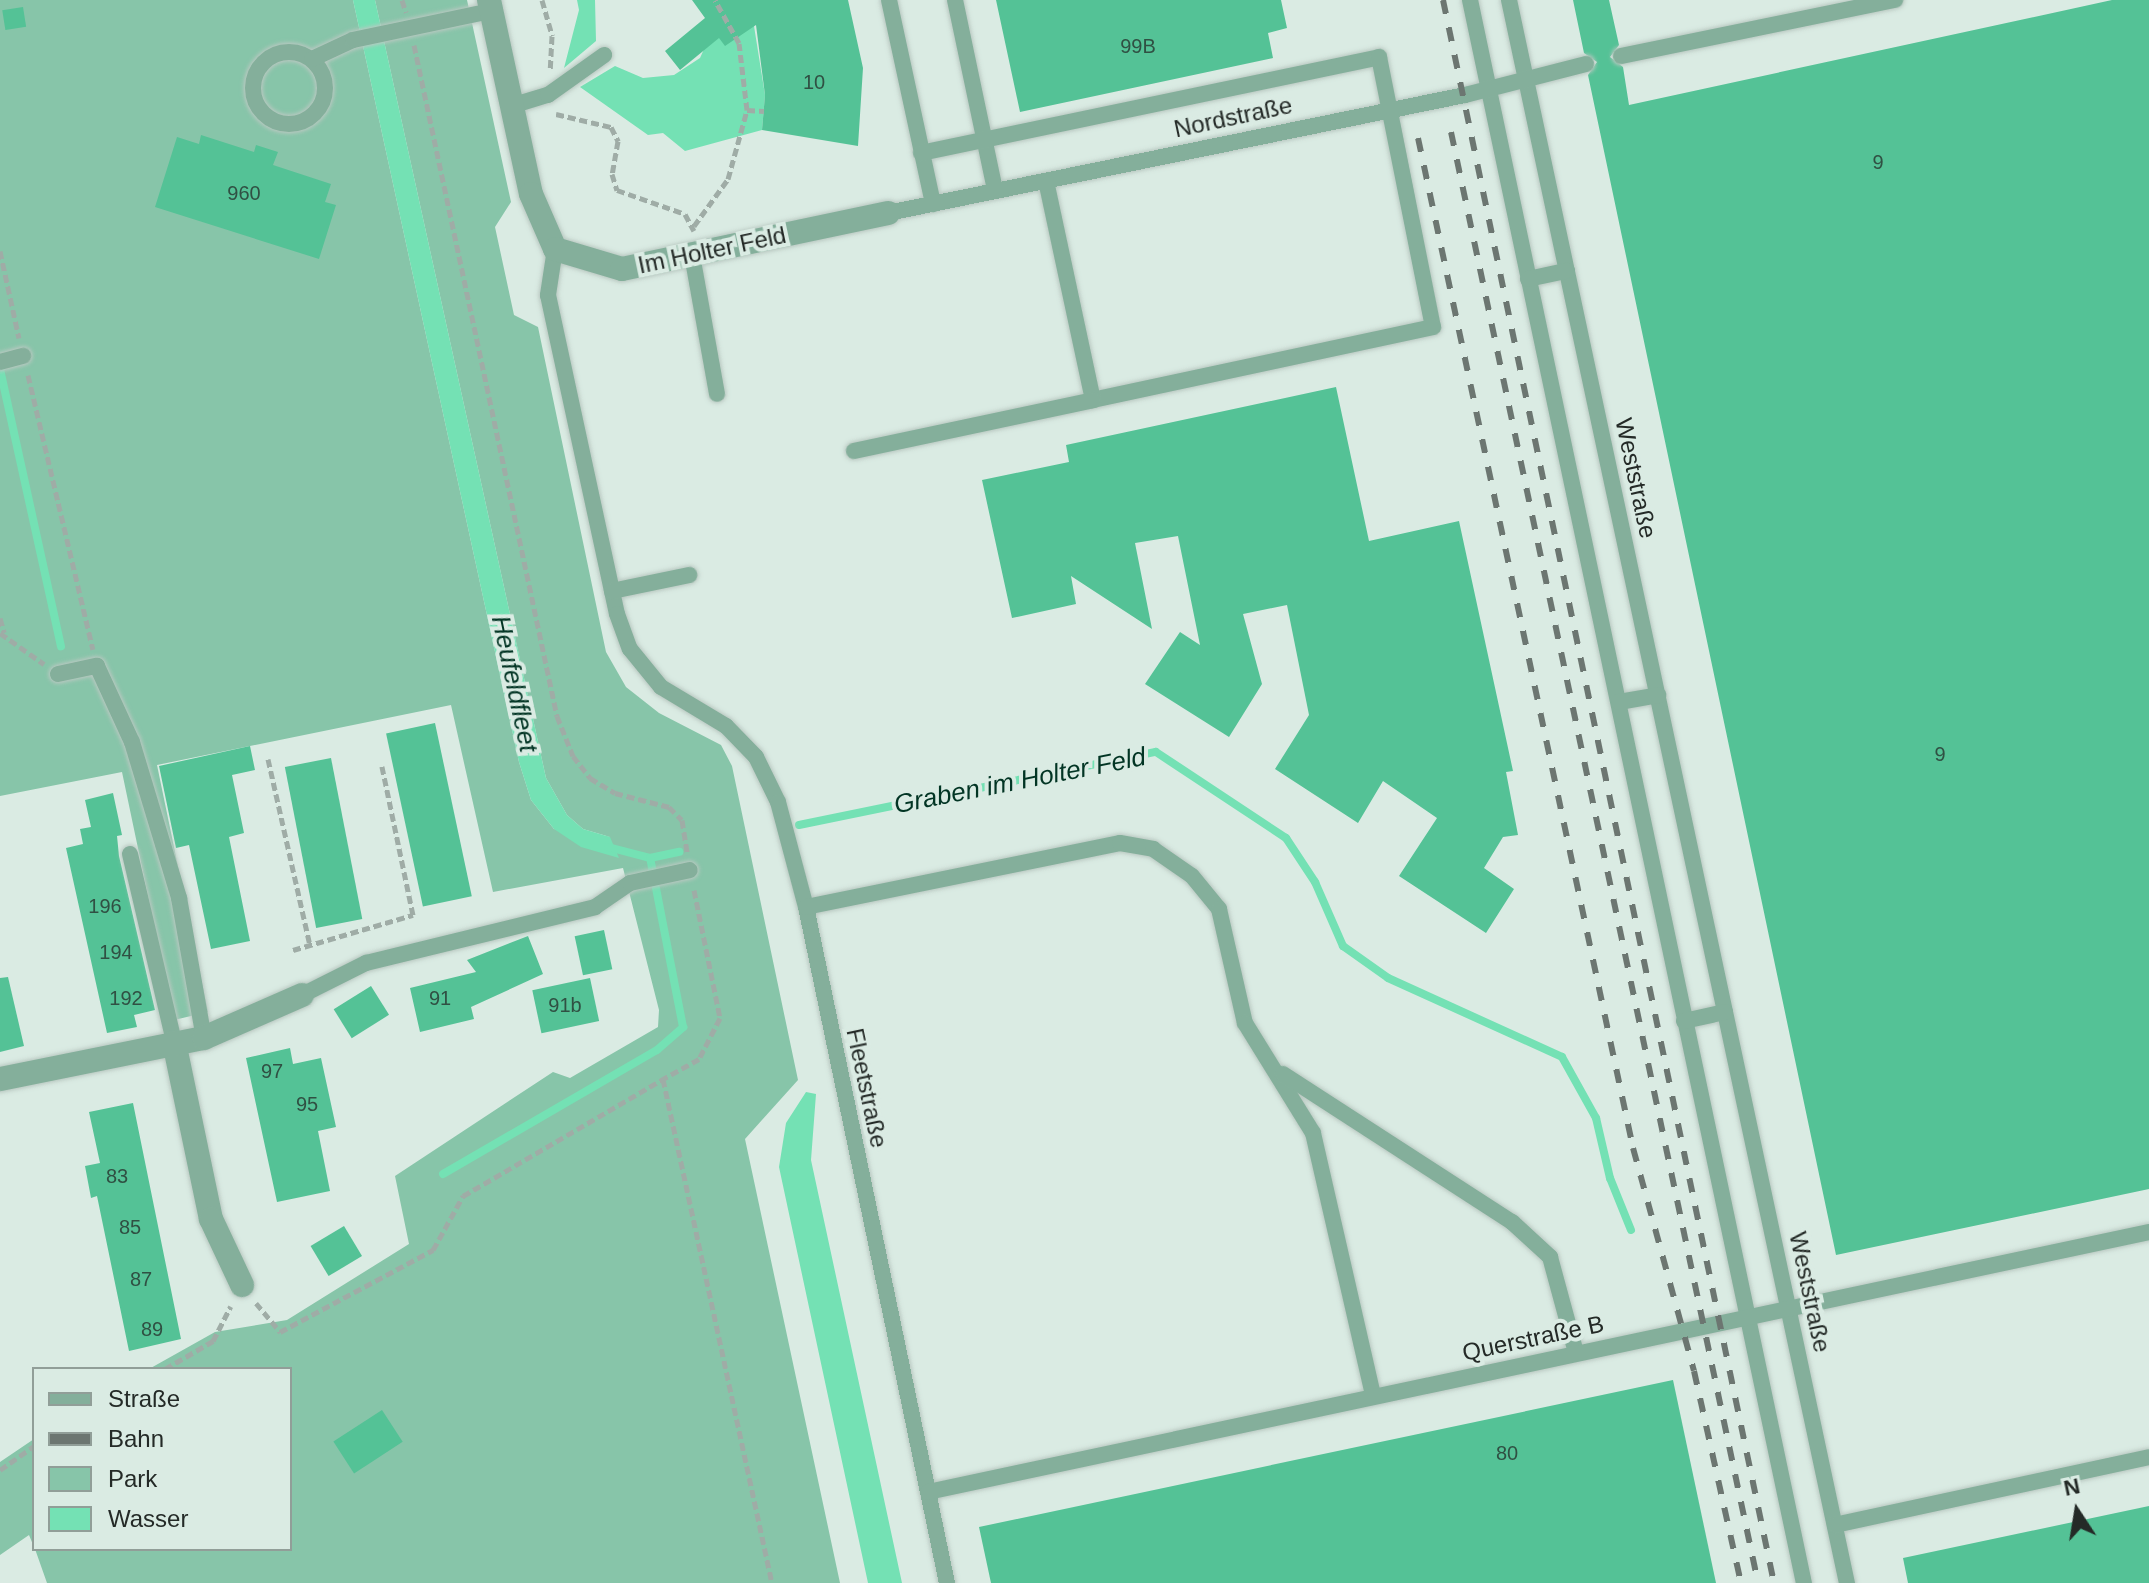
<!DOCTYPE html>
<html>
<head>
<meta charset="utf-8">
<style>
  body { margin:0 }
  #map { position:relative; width:2149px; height:1583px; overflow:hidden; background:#daebe3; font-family:Helvetica,sans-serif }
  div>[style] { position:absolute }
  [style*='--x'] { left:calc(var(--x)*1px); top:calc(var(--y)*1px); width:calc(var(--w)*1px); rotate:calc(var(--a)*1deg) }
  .green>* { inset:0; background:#87c5a9 }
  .water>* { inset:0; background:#74e1b4 }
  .stream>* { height:8px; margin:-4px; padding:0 4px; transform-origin:4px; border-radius:4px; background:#74e1b4 }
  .building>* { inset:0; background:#54c296; transform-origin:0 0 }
  .path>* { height:5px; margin-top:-2.5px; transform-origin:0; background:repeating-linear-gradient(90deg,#9faca6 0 8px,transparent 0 12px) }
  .roads { filter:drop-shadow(0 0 2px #b9c8c1) drop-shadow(0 0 2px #b9c8c1) }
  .lane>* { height:16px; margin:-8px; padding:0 8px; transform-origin:8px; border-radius:8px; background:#84af9b }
  .lane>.ring { margin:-8px; padding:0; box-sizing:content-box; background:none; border:16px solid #84af9b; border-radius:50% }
  .street>* { height:24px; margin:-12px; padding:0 12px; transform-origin:12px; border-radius:12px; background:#84af9b }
  .rail>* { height:6px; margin-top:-3px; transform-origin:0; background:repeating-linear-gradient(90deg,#6c7671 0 14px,transparent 0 28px) }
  span { translate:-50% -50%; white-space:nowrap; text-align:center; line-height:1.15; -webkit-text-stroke:8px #daebe3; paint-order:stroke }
  .number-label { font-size:20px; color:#305043 }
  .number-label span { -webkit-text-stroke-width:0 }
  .street-label { font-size:24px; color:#242a27 }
  .water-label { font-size:26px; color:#023524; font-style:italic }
  .legend { position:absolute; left:32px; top:1367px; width:260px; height:184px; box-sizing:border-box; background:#daebe3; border:2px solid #919e98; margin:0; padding:10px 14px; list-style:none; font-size:24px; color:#242a27 }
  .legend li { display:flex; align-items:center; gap:16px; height:40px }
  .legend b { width:40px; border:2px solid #919e98 }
  .north { position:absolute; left:2037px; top:1471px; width:80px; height:80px; -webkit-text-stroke:6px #daebe3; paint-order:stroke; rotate:348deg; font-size:22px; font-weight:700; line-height:32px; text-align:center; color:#242a27 }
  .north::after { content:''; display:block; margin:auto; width:28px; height:36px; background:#242a27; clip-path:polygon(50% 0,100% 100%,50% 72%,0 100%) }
</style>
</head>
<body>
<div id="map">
  <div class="green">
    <div style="clip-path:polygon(0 0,353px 0,519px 762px,531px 800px,554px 829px,610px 837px,583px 829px,567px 815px,546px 778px,375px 0,467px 0,511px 202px,495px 227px,514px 315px,538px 327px,606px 652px,626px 687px,659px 713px,721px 745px,732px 766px,798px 1080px,745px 1139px,840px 1583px,47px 1583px,35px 1549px,290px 1549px,290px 1369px,149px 1369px,215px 1332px,287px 1320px,409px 1244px,395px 1176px,553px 1072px,570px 1078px,658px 1027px,659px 1010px,623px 868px,493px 892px,451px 705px,157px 765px,208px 1012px,174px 1020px,122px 772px,0 796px)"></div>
    <div style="clip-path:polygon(34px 1439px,34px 1547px,29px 1535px,0 1555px,0 1462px)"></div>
  </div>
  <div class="water">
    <div style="clip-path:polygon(353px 0,375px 0,546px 778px,567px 815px,583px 829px,610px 837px,619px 858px,581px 847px,554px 829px,531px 800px,519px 762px)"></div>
    <div style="clip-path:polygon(577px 0,595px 0,596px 41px,564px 68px,579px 10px)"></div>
    <div style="clip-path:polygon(754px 26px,765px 95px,762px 130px,685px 151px,663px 133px,648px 135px,580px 87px,615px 66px,643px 78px,674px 75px,700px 58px,713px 29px)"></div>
    <div style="clip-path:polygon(806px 1092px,816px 1094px,811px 1160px,902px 1583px,868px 1583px,779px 1167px,786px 1123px)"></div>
  </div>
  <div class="stream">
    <div style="--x:0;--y:369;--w:284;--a:77.6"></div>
    <div style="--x:799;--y:825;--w:364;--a:-11.6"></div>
    <div style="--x:1156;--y:752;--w:156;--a:33.5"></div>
    <div style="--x:1286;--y:838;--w:53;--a:56.6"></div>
    <div style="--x:1315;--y:882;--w:70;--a:66.4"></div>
    <div style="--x:1343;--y:946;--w:55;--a:35.4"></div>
    <div style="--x:1388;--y:978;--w:191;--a:24.4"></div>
    <div style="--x:1562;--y:1057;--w:70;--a:60.9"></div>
    <div style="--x:1596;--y:1118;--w:62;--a:76.9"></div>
    <div style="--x:1610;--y:1178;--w:56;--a:68"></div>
    <div style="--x:608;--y:847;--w:43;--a:14.7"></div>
    <div style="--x:650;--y:858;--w:30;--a:-12"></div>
    <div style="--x:443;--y:1174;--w:247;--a:-30.1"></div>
    <div style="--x:657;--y:1050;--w:35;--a:-41"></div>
    <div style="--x:683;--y:1027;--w:172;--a:-101"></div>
  </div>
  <div class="building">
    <div style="clip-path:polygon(692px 0,848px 0,863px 68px,858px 146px,762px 130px,765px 95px,756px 25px,725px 46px,719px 38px,680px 70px,665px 51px,705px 18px)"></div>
    <div style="clip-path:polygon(996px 0,1281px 0,1287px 28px,1268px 33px,1273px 58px,1020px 112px)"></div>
    <div style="clip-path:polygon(1573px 0,1609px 0,1619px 45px,1610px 57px,1623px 67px,1629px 105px,2112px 0,2149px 0,2149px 1189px,1836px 1255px,1588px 75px,1597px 62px,1584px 53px)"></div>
    <div style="left:23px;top:7px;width:20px;height:21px;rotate:81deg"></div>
    <div style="clip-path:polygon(201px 135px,254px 152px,256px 145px,278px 152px,273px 165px,331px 184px,325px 202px,336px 205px,319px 259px,155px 207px,177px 137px,199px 144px)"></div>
    <div style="clip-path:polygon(1336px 387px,1369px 541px,1459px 521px,1513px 771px,1506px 772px,1518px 835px,1503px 837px,1484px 868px,1514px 889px,1486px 933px,1399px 876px,1437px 818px,1383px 781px,1358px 823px,1275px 769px,1309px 715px,1287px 605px,1243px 614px,1262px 684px,1229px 737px,1145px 684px,1180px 632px,1200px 645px,1178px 536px,1135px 543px,1152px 629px,1071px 576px,1076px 604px,1012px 618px,982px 480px,1069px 462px,1066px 445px)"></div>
    <div style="left:435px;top:723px;width:177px;height:50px;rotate:78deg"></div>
    <div style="clip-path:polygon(250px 746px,255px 770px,232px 775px,244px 833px,229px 837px,250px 941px,211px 949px,189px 845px,176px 848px,159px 766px)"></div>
    <div style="left:331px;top:758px;width:164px;height:47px;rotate:79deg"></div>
    <div style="clip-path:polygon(113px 793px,122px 835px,117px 836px,119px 856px,155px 1010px,134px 1015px,137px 1027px,107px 1033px,66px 848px,83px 844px,80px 829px,91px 827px,85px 800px)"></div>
    <div style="left:604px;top:930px;width:40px;height:30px;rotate:78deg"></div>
    <div style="clip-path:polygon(528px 936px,543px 974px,471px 1007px,474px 1019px,420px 1032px,410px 988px,476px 972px,467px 960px)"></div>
    <div style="clip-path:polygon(8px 977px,24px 1046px,0 1052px,0 978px)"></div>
    <div style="left:590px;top:978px;width:44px;height:59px;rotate:78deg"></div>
    <div style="left:371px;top:986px;width:34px;height:44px;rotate:58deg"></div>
    <div style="clip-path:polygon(290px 1048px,293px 1064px,321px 1058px,336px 1127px,318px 1131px,330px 1191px,277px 1202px,246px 1058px)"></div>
    <div style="clip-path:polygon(133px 1103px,181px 1339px,129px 1351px,97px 1196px,91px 1198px,85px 1166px,100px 1163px,89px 1112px)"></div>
    <div style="left:344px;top:1226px;width:35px;height:39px;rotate:59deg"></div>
    <div style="clip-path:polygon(1673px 1380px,1716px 1583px,991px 1583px,979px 1527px)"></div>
    <div style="left:382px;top:1410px;width:38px;height:58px;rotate:57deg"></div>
    <div style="clip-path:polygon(2149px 1506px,2149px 1583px,1908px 1583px,1903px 1558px)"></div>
  </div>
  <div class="path">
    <div style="--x:402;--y:0;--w:13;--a:72"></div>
    <div style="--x:542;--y:0;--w:37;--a:74"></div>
    <div style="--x:552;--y:36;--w:34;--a:93"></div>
    <div style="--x:414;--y:45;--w:686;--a:77.97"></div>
    <div style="--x:557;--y:716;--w:43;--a:68.2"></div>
    <div style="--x:573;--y:756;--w:28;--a:52"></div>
    <div style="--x:590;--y:778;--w:29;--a:31"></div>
    <div style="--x:615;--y:793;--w:56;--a:14.5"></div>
    <div style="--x:669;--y:807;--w:18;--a:45"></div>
    <div style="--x:682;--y:820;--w:33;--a:81"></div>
    <div style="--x:747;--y:110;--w:17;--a:3"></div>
    <div style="--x:556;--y:114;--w:57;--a:13.3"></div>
    <div style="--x:611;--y:127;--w:16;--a:63"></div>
    <div style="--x:618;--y:141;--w:34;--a:100"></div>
    <div style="--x:612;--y:174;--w:17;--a:73"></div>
    <div style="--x:617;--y:190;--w:72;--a:19.4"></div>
    <div style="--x:685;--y:214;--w:19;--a:62"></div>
    <div style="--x:694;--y:226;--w:58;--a:-54.1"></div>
    <div style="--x:728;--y:179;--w:72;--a:-74.6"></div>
    <div style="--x:747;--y:110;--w:67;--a:-96.8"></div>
    <div style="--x:739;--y:43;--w:49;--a:-119.2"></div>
    <div style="--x:0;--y:251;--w:89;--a:77.7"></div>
    <div style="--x:28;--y:375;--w:282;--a:76.7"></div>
    <div style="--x:0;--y:618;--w:15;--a:74"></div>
    <div style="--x:0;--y:633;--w:54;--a:35.2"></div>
    <div style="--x:268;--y:759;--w:191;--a:77.3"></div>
    <div style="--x:694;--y:890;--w:131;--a:78.5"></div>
    <div style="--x:720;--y:1018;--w:46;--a:117.1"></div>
    <div style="--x:699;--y:1059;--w:41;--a:150.9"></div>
    <div style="--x:663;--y:1079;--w:516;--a:77.8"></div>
    <div style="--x:293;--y:950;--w:125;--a:-16.3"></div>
    <div style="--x:413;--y:915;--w:152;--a:-101.8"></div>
    <div style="--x:256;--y:1303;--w:38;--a:50"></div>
    <div style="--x:280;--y:1332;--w:174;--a:-28.2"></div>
    <div style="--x:433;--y:1250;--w:62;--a:-60.9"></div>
    <div style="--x:463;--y:1196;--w:232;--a:-30.3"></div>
    <div style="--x:165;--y:1369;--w:56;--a:-30.3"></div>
    <div style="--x:213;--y:1341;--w:39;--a:-63"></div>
    <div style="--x:0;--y:1470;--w:42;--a:-35.2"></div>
  </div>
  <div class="roads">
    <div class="lane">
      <div style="--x:889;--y:0;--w:209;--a:77.8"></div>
      <div style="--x:955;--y:0;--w:194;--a:78.1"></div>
      <div style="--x:1470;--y:0;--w:1618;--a:78.09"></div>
      <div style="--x:1509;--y:0;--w:1619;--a:77.95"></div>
      <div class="ring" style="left:253px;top:52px;width:56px;height:56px"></div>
      <div style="--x:1621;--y:56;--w:280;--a:-11.6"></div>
      <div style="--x:312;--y:59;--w:45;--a:-24.9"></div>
      <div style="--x:353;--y:40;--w:141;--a:-11.9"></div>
      <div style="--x:511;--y:106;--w:39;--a:-17"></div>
      <div style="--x:548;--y:95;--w:69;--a:-35.5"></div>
      <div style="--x:921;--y:153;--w:468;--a:-11.8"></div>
      <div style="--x:1379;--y:57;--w:275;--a:78.7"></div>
      <div style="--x:1433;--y:327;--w:348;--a:167.9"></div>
      <div style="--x:1093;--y:400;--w:224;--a:-102.1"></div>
      <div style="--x:888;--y:213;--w:589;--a:-11.56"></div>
      <div style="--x:1465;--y:95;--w:125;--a:-14.4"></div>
      <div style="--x:555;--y:249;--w:47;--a:98.7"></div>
      <div style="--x:548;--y:295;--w:326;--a:77.8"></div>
      <div style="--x:617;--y:614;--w:37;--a:70"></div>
      <div style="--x:630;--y:649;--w:49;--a:50.8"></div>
      <div style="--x:661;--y:687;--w:76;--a:31"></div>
      <div style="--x:726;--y:726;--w:43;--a:45.9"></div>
      <div style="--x:756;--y:757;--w:50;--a:63.9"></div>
      <div style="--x:778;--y:802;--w:109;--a:75.1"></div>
      <div style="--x:806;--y:907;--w:691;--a:78.22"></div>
      <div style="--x:692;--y:255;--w:141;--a:79.8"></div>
      <div style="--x:1528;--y:279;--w:40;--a:-12"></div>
      <div style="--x:0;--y:362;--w:24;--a:-15"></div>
      <div style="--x:854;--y:451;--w:244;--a:-12"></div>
      <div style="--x:612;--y:591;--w:79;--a:-11.7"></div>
      <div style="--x:58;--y:674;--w:40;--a:-12"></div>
      <div style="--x:97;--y:666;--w:84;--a:65.3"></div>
      <div style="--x:132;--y:742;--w:163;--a:73.2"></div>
      <div style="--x:179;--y:898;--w:142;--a:79.9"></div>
      <div style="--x:1619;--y:702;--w:40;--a:-10"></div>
      <div style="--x:130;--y:854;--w:193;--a:76.8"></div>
      <div style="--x:806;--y:907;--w:320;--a:-11.5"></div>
      <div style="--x:1120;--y:843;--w:34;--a:10"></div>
      <div style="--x:1153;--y:849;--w:47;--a:34.7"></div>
      <div style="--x:1192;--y:876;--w:43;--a:50.7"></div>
      <div style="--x:1219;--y:909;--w:117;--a:77.2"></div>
      <div style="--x:1245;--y:1023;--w:129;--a:58.3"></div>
      <div style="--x:1313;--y:1133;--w:270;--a:77.1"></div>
      <div style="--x:302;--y:995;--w:72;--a:-26.6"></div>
      <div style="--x:366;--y:963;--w:236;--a:-13.7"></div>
      <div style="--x:595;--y:907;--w:42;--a:-34.4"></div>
      <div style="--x:630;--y:883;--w:61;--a:-12.2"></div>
      <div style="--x:1684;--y:1021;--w:42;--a:-12.4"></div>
      <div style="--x:1283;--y:1074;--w:273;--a:32.9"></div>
      <div style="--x:1512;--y:1222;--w:52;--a:42.6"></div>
      <div style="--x:1550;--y:1257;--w:99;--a:74.8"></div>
      <div style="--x:928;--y:1492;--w:1248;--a:-12.02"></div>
      <div style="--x:1835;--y:1525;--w:321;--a:-12.2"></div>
    </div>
    <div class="street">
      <div style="--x:489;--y:0;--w:198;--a:77.8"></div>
      <div style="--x:531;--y:194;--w:60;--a:66.4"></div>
      <div style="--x:555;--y:249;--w:70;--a:16.6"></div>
      <div style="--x:622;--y:269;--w:272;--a:-11.9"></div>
      <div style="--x:174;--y:1042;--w:181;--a:78.2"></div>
      <div style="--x:211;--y:1219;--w:73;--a:64.8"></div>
      <div style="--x:0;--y:1079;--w:208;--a:-11.4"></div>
      <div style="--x:204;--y:1038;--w:107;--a:-23.7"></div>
    </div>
  </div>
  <div class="rail">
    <div style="--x:1443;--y:0;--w:1617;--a:78.19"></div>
    <div style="--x:1451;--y:132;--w:1483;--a:78.05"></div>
    <div style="--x:1418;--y:138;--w:1033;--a:77.98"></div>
    <div style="--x:1633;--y:1148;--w:231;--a:74.7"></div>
    <div style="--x:1694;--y:1371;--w:217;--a:77.5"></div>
  </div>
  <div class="number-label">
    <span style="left:1138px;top:46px">99B</span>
    <span style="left:814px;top:82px">10</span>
    <span style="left:1878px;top:162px">9</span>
    <span style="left:244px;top:193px">960</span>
    <span style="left:1940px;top:754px">9</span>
    <span style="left:105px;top:906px">196</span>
    <span style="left:116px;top:952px">194</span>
    <span style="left:126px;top:998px">192</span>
    <span style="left:440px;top:998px">91</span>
    <span style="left:565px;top:1005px">91b</span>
    <span style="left:272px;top:1071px">97</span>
    <span style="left:307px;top:1104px">95</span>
    <span style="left:117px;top:1176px">83</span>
    <span style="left:130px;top:1227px">85</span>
    <span style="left:141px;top:1279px">87</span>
    <span style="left:152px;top:1329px">89</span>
    <span style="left:1507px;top:1453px">80</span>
  </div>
  <div class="street-label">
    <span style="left:1233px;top:117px;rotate:-12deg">Nordstraße</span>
    <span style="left:712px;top:250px;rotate:-12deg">Im Holter Feld</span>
    <span style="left:1636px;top:478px;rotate:78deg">Weststraße</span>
    <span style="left:867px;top:1088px;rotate:78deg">Fleetstraße</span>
    <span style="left:1810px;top:1292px;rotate:78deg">Weststraße</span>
    <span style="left:1533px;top:1338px;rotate:-12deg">Querstraße B</span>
  </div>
  <div class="water-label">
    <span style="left:514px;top:684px;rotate:78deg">Heufeldfleet</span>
    <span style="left:1020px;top:781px;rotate:-11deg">Graben im Holter Feld</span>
  </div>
  <ul class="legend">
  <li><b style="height:10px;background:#84af9b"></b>Straße</li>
  <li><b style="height:10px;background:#6c7671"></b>Bahn</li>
  <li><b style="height:22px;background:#87c5a9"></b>Park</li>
  <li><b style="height:22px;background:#74e1b4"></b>Wasser</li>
  </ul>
  <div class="north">N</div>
</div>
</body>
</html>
